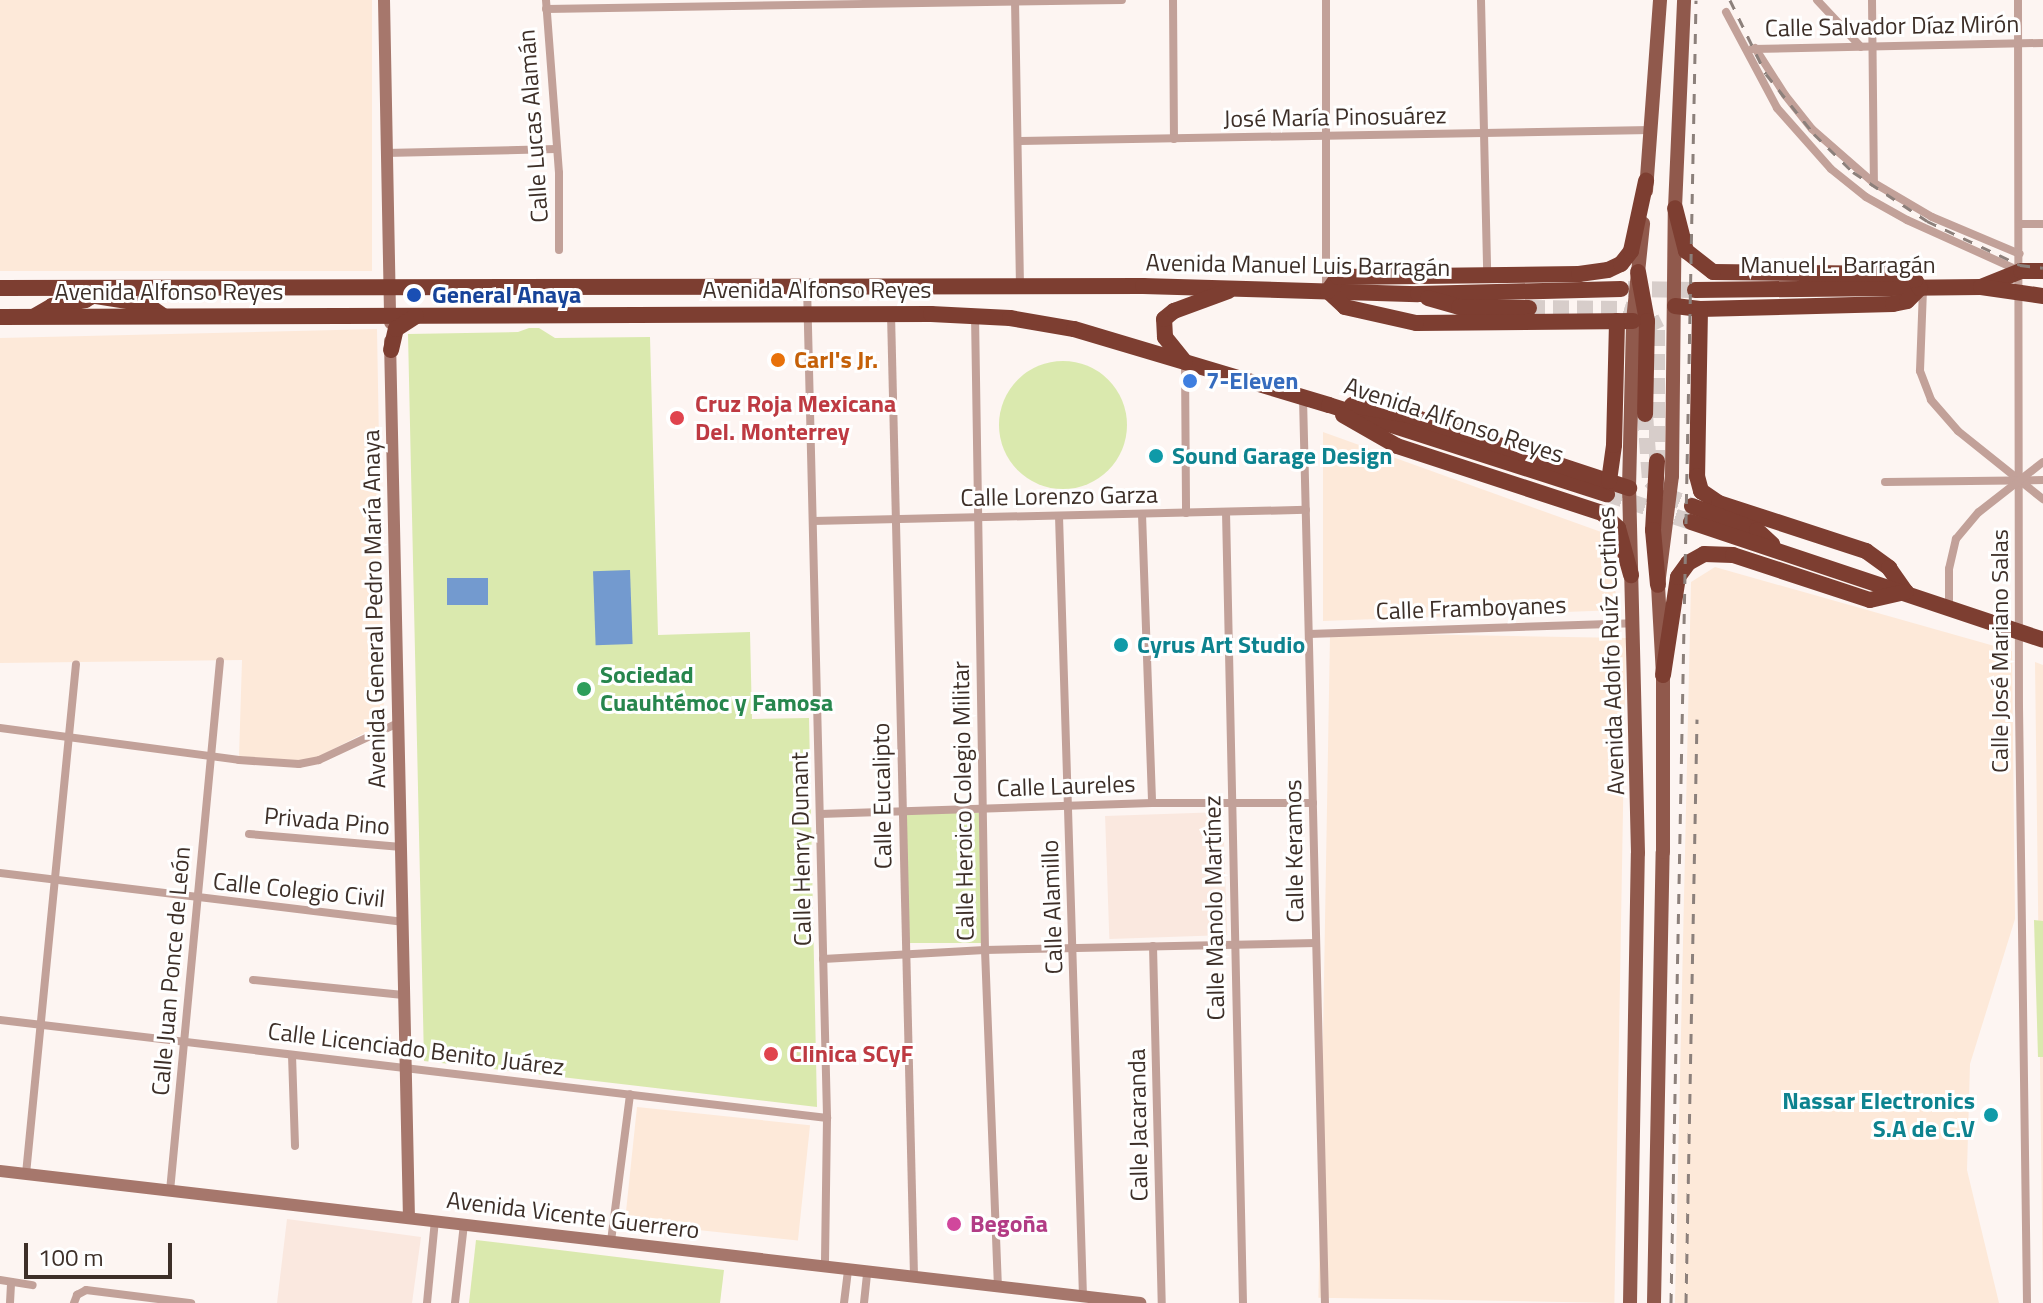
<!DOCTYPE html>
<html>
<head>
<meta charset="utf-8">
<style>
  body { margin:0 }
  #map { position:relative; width:2043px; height:1303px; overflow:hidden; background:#fdf5f2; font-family:"Titillium Web",sans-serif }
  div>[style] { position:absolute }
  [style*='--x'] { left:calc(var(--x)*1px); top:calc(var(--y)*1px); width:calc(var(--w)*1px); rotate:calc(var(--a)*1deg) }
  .built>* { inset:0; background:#fae8df; transform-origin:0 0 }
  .industrial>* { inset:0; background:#fde9d9; transform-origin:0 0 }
  .green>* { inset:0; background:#dae9ae; transform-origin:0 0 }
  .round { border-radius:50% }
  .water>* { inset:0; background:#739acf; transform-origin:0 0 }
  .highway-tunnel>* { height:16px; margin-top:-8px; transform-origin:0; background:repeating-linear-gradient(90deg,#d7cdca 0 16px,transparent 0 24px) }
  .street>* { height:8px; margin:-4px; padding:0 4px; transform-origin:4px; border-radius:4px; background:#c2a199 }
  .secondary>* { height:12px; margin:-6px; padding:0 6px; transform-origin:6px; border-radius:6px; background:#a6776c }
  .primary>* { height:14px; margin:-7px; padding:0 7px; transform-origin:7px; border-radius:7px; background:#90594c }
  .highway>* { height:16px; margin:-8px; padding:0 8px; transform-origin:8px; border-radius:8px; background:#7d3e31 }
  .rail>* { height:3px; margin-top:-1.5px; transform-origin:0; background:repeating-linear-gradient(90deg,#8c807b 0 10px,transparent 0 20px) }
  .dots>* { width:22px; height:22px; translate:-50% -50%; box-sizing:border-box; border:4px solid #fff; border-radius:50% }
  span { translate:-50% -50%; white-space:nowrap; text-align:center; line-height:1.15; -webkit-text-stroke:6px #fff; paint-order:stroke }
  .street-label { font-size:24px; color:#3d2f28 }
  .transit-label { font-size:24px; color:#164399; font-weight:700 }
  .left { translate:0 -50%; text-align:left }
  .food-label { font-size:24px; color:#c56008; font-weight:700 }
  .shop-label { font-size:24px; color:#366cbe; font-weight:700 }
  .health-label { font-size:24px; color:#be3a42; font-weight:700 }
  .culture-label { font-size:24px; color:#0d838f; font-weight:700 }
  .right { translate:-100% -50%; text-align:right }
  .leisure-label { font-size:24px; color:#27864d; font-weight:700 }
  .hotel-label { font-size:24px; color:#b23c85; font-weight:700 }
  .scale { position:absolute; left:24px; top:1243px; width:148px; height:36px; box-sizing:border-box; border:4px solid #3d2f28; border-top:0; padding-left:10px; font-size:24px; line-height:28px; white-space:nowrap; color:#3d2f28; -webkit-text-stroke:6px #fff; paint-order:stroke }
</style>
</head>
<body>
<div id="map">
  <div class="built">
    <div style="left:1223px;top:812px;width:123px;height:118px;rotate:88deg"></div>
    <div style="clip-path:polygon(287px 1219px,421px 1237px,412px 1303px,277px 1303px)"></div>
  </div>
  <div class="industrial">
    <div style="left:0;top:0;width:372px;height:271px"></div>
    <div style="clip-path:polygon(377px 329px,384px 723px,310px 761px,239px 757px,242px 660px,0 663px,0 338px)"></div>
    <div style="clip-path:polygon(1323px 432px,1604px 533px,1619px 610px,1323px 621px)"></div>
    <div style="clip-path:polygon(1715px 567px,2012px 651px,2015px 919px,1970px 1064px,1967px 1170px,1999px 1303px,1675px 1303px,1691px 582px)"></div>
    <div style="left:1626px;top:638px;width:665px;height:296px;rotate:91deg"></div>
    <div style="clip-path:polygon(2035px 662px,2043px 665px,2043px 1303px)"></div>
    <div style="left:637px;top:1107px;width:174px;height:116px;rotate:6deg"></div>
  </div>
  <div class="green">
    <div style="clip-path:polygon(529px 328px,539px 328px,555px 338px,650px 337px,658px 635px,750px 632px,752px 719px,809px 718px,817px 1107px,424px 1061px,408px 334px,518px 332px)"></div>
    <div class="round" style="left:999px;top:361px;width:128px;height:128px"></div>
    <div style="left:981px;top:813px;width:130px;height:75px;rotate:90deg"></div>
    <div style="clip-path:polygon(2034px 920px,2043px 921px,2043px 1057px,2038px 1057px)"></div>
    <div style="clip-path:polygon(476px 1240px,724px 1270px,720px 1303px,469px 1303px)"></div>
  </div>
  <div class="water">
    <div style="left:630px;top:570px;width:74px;height:37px;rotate:88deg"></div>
    <div style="left:447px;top:578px;width:41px;height:27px"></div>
  </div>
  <div class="highway-tunnel">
    <div style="--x:1628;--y:289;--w:67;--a:0.9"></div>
    <div style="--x:1529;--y:308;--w:95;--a:0.6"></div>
    <div style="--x:1624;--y:309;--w:28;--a:18"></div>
    <div style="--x:1651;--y:318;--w:13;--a:63"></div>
    <div style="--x:1657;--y:330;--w:131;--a:90"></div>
    <div style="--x:1645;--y:414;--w:66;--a:85.7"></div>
    <div style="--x:1650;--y:480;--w:21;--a:45"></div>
    <div style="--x:1665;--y:495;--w:29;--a:22"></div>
    <div style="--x:1607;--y:494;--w:89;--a:18.4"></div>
  </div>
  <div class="street">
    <div style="--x:546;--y:0;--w:173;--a:85.7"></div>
    <div style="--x:559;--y:173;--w:77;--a:90"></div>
    <div style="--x:1015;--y:0;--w:286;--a:89"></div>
    <div style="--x:1173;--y:0;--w:139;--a:89.6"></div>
    <div style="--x:1481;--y:0;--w:274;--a:88.7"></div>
    <div style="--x:1817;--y:0;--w:64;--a:46.9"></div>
    <div style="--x:1872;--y:0;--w:183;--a:89.4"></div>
    <div style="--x:2018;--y:0;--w:707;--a:89.92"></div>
    <div style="--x:2019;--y:707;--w:596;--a:89.23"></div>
    <div style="--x:546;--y:9;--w:576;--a:-0.9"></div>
    <div style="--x:1726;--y:12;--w:109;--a:62"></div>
    <div style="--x:1777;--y:108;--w:81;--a:48.5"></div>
    <div style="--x:1831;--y:169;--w:45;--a:38.7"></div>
    <div style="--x:1866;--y:197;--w:47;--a:29.3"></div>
    <div style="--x:1907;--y:220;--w:124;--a:24.3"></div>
    <div style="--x:1755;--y:48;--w:56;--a:57.4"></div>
    <div style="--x:1785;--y:95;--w:43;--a:51.5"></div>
    <div style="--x:1812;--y:129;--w:82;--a:41.1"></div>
    <div style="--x:1874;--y:183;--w:67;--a:30.4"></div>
    <div style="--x:1932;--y:217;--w:95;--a:22.8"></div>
    <div style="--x:1752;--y:49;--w:291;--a:-1.2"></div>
    <div style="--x:1020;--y:141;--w:631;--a:-1"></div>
    <div style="--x:385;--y:153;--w:171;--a:-1.3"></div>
    <div style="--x:2020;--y:224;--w:23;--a:0"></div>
    <div style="--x:807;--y:286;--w:832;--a:88.62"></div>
    <div style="--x:827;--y:1118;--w:150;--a:90.8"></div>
    <div style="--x:1923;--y:289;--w:82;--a:92.1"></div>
    <div style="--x:1920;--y:371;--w:31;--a:69"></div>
    <div style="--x:1931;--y:400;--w:41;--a:48.9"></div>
    <div style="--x:1958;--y:431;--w:109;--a:38.7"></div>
    <div style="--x:1326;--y:291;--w:291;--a:-90"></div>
    <div style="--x:891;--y:314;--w:963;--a:88.63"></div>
    <div style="--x:975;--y:315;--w:635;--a:89.1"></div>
    <div style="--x:985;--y:950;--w:336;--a:87.8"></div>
    <div style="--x:1185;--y:362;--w:151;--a:89.6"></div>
    <div style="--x:1303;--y:398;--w:905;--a:88.61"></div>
    <div style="--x:1885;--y:482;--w:158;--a:-0.7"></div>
    <div style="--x:1226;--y:512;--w:791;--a:88.77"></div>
    <div style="--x:1142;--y:514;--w:289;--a:88"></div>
    <div style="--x:1059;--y:516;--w:781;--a:88.24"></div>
    <div style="--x:813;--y:521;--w:493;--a:-1.3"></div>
    <div style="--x:1949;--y:608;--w:39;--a:-90"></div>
    <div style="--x:1949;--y:569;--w:31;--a:-77"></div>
    <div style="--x:1956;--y:539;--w:35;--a:-50"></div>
    <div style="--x:1979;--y:512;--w:81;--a:-38"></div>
    <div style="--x:1309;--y:634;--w:324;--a:-1.9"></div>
    <div style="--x:0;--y:728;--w:241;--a:7.6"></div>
    <div style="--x:239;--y:760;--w:60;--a:3.8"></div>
    <div style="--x:299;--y:764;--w:20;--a:-11"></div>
    <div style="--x:319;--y:760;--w:87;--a:-25.1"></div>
    <div style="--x:820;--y:814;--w:332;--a:-1.9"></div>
    <div style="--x:1152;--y:803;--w:161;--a:0"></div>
    <div style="--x:249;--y:834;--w:153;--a:4.9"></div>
    <div style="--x:0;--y:873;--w:405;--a:6.9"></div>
    <div style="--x:1153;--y:946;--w:357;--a:88.6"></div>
    <div style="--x:823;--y:959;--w:162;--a:-3.2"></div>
    <div style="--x:985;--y:950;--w:331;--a:-1.2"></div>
    <div style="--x:253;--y:980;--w:151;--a:5.7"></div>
    <div style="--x:0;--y:1020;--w:833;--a:6.76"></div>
    <div style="--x:292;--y:1055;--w:91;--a:88.1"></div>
    <div style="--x:26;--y:1174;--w:512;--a:-84.4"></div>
    <div style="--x:170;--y:1191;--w:532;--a:-84.61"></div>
    <div style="--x:611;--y:1241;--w:148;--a:-82.6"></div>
    <div style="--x:0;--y:1280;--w:33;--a:9"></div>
    <div style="--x:10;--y:1303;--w:21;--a:-87"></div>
    <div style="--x:74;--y:1303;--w:9;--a:-69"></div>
    <div style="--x:77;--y:1295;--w:10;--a:-29"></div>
    <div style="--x:86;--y:1290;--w:106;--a:7.1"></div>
    <div style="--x:427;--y:1303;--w:83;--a:-84.5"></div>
    <div style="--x:455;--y:1303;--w:80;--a:-83.5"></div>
    <div style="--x:844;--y:1303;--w:34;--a:-83"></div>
    <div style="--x:864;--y:1303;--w:31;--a:-84"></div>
  </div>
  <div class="secondary">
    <div style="--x:384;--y:0;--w:323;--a:88.9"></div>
    <div style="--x:390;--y:341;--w:877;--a:88.76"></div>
    <div style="--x:0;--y:1171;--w:1148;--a:6.6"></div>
  </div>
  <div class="primary">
    <div style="--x:1646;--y:191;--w:192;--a:-85.8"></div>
    <div style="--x:1630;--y:1303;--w:450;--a:-89"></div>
    <div style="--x:1638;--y:853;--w:365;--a:-91.4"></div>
    <div style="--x:1629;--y:488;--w:167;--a:-88.6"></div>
    <div style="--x:1633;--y:321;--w:98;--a:-84.1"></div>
    <div style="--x:1654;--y:1303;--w:451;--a:-88.9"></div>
    <div style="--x:1663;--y:852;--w:177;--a:-90"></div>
    <div style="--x:1663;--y:675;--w:90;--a:-93.2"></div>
    <div style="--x:1658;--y:585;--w:110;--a:-82.7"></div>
    <div style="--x:1672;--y:476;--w:268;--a:-89.4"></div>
    <div style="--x:1675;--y:208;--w:208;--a:-87.5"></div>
  </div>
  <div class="highway">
    <div style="--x:1638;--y:272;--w:50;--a:79.6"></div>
    <div style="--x:1647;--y:321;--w:93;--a:91.2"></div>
    <div style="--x:1981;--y:287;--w:43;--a:-21.8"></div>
    <div style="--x:2021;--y:271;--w:22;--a:0"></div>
    <div style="--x:0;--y:288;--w:1143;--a:-0.1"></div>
    <div style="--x:1143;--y:286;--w:275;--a:1.7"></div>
    <div style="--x:1418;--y:294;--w:203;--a:-1.4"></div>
    <div style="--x:89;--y:289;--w:10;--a:45"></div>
    <div style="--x:96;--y:296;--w:51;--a:9.1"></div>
    <div style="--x:146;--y:304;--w:21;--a:35"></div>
    <div style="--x:1695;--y:290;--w:286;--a:-0.6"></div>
    <div style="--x:1981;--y:287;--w:63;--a:8.3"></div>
    <div style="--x:1428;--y:298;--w:32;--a:16"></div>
    <div style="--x:1459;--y:307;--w:70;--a:0.8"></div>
    <div style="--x:1675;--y:306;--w:25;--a:7"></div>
    <div style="--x:1700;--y:309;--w:193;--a:-1.5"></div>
    <div style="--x:1893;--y:304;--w:14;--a:-12"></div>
    <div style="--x:1907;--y:301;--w:18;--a:-45"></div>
    <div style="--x:1920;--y:288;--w:9;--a:-122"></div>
    <div style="--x:1915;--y:280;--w:13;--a:-153"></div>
    <div style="--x:1903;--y:274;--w:190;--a:-179.4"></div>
    <div style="--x:1713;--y:272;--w:34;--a:-142"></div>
    <div style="--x:1686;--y:251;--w:44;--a:-104.3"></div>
    <div style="--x:1700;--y:309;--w:167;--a:91"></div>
    <div style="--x:1697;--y:476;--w:16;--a:75"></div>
    <div style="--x:1701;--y:491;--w:22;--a:34"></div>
    <div style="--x:1719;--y:503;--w:155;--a:18.1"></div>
    <div style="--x:1866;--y:551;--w:29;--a:36"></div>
    <div style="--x:1889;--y:568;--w:29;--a:55"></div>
    <div style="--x:35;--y:316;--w:20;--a:-30"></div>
    <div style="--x:52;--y:306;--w:34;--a:-10"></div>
    <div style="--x:85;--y:300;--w:19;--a:-28"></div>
    <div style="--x:0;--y:317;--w:931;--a:-0.18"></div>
    <div style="--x:931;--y:314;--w:79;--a:2.9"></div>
    <div style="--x:1010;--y:318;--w:65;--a:9.8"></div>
    <div style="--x:1074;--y:329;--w:266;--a:16.6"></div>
    <div style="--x:1329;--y:405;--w:292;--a:17.8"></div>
    <div style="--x:1633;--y:321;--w:217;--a:179.5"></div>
    <div style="--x:1416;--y:323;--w:73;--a:-167.3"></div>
    <div style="--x:1345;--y:307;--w:23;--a:-137"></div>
    <div style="--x:1328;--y:291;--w:17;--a:-54"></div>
    <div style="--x:1338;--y:277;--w:241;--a:-0.7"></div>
    <div style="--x:1579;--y:274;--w:29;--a:-8"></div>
    <div style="--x:1608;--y:270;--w:14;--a:-25"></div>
    <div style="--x:1621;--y:264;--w:16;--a:-52"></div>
    <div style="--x:1631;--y:251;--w:72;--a:-77.9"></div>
    <div style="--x:391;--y:350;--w:22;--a:-77"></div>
    <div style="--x:396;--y:329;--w:24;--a:-33"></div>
    <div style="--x:1185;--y:362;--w:32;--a:-129"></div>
    <div style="--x:1165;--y:337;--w:18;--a:-93"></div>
    <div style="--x:1164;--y:319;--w:13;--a:-39"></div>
    <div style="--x:1174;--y:311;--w:58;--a:-20.3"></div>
    <div style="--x:1352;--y:405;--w:57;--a:10.1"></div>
    <div style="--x:1408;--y:415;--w:233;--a:18.3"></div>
    <div style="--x:1343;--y:415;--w:62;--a:29.9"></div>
    <div style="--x:1397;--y:446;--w:216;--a:18.1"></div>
    <div style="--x:1602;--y:513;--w:22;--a:43"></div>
    <div style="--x:1618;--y:528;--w:49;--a:74.5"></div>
    <div style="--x:1657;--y:461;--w:69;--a:93.3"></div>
    <div style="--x:1653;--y:530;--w:55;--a:84.8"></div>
    <div style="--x:1609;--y:481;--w:36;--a:-82"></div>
    <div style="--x:1614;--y:445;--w:124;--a:-88.6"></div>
    <div style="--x:1692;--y:506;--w:69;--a:20.3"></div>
    <div style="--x:1757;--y:530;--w:21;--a:43"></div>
    <div style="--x:1691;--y:522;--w:371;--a:18.5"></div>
    <div style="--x:1663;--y:675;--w:99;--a:-81.3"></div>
    <div style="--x:1678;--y:577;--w:17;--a:-54"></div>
    <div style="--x:1688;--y:563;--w:18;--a:-29"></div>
    <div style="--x:1704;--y:554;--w:29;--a:2"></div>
    <div style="--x:1733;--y:555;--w:144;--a:18.2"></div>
    <div style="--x:1870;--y:600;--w:37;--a:-13"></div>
  </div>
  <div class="rail">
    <div style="--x:1730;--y:0;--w:82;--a:64.1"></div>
    <div style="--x:1766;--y:74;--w:77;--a:51.3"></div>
    <div style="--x:1814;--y:134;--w:54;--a:44.3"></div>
    <div style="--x:1853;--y:172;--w:89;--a:33.5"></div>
    <div style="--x:1927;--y:221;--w:103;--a:25.3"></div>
    <div style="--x:2020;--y:265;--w:23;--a:7"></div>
    <div style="--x:1671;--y:1303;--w:1303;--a:-88.9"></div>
    <div style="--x:1686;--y:1303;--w:584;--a:-88.92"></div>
  </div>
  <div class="dots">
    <div style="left:414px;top:295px;background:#1a4fb4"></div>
    <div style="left:778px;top:360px;background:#e8710a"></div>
    <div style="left:1190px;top:381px;background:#3f7fe0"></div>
    <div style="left:677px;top:418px;background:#e0444e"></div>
    <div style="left:1156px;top:456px;background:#0f9aa8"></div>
    <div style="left:1121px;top:645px;background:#0f9aa8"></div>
    <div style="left:584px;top:689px;background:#2e9e5b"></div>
    <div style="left:771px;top:1054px;background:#e0444e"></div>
    <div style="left:1991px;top:1115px;background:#0f9aa8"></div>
    <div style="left:954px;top:1224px;background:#d1479c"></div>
  </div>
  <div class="street-label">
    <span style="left:1892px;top:26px;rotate:-1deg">Calle Salvador Díaz Mirón</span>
    <span style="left:1335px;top:117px;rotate:-1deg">José María Pinosuárez</span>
    <span style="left:533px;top:126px;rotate:-94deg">Calle Lucas Alamán</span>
    <span style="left:1298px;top:265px;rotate:1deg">Avenida Manuel Luis Barragán</span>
    <span style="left:1838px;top:265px">Manuel L. Barragán</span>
    <span style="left:817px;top:290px">Avenida Alfonso Reyes</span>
    <span style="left:169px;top:292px">Avenida Alfonso Reyes</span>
    <span style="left:1454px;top:420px;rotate:18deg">Avenida Alfonso Reyes</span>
    <span style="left:1059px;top:496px;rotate:-1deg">Calle Lorenzo Garza</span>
    <span style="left:1471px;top:608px;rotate:-2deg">Calle Framboyanes</span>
    <span style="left:374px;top:609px;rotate:-91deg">Avenida General Pedro María Anaya</span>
    <span style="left:1611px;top:651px;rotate:-92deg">Avenida Adolfo Ruíz Cortines</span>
    <span style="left:2000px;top:651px;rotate:-90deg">Calle José Mariano Salas</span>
    <span style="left:1066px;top:786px;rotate:-2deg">Calle Laureles</span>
    <span style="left:882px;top:796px;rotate:-91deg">Calle Eucalipto</span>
    <span style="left:963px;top:801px;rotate:-91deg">Calle Heroico Colegio Militar</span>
    <span style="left:327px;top:821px;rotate:5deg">Privada Pino</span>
    <span style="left:801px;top:849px;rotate:-91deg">Calle Henry Dunant</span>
    <span style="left:1294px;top:851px;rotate:-91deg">Calle Keramos</span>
    <span style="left:299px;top:890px;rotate:6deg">Calle Colegio Civil</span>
    <span style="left:1052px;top:907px;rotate:-92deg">Calle Alamillo</span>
    <span style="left:1214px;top:908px;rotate:-91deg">Calle Manolo Martínez</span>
    <span style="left:171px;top:971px;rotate:-85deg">Calle Juan Ponce de León</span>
    <span style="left:416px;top:1049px;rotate:7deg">Calle Licenciado Benito Juárez</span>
    <span style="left:1138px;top:1125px;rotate:-91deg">Calle Jacaranda</span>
    <span style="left:573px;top:1215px;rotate:7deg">Avenida Vicente Guerrero</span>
  </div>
  <div class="transit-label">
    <span class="left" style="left:432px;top:295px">General Anaya</span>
  </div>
  <div class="food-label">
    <span class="left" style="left:794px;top:360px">Carl's Jr.</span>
  </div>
  <div class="shop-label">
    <span class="left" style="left:1206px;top:381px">7-Eleven</span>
  </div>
  <div class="health-label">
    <span class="left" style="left:695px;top:418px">Cruz Roja Mexicana<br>Del. Monterrey</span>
    <span class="left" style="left:789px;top:1054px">Clinica SCyF</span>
  </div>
  <div class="culture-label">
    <span class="left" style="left:1172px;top:456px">Sound Garage Design</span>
    <span class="left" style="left:1137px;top:645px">Cyrus Art Studio</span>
    <span class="right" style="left:1975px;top:1115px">Nassar Electronics<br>S.A de C.V</span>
  </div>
  <div class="leisure-label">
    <span class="left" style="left:600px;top:689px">Sociedad<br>Cuauhtémoc y Famosa</span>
  </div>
  <div class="hotel-label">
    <span class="left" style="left:970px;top:1224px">Begoña</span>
  </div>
  <div class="scale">100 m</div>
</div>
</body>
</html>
